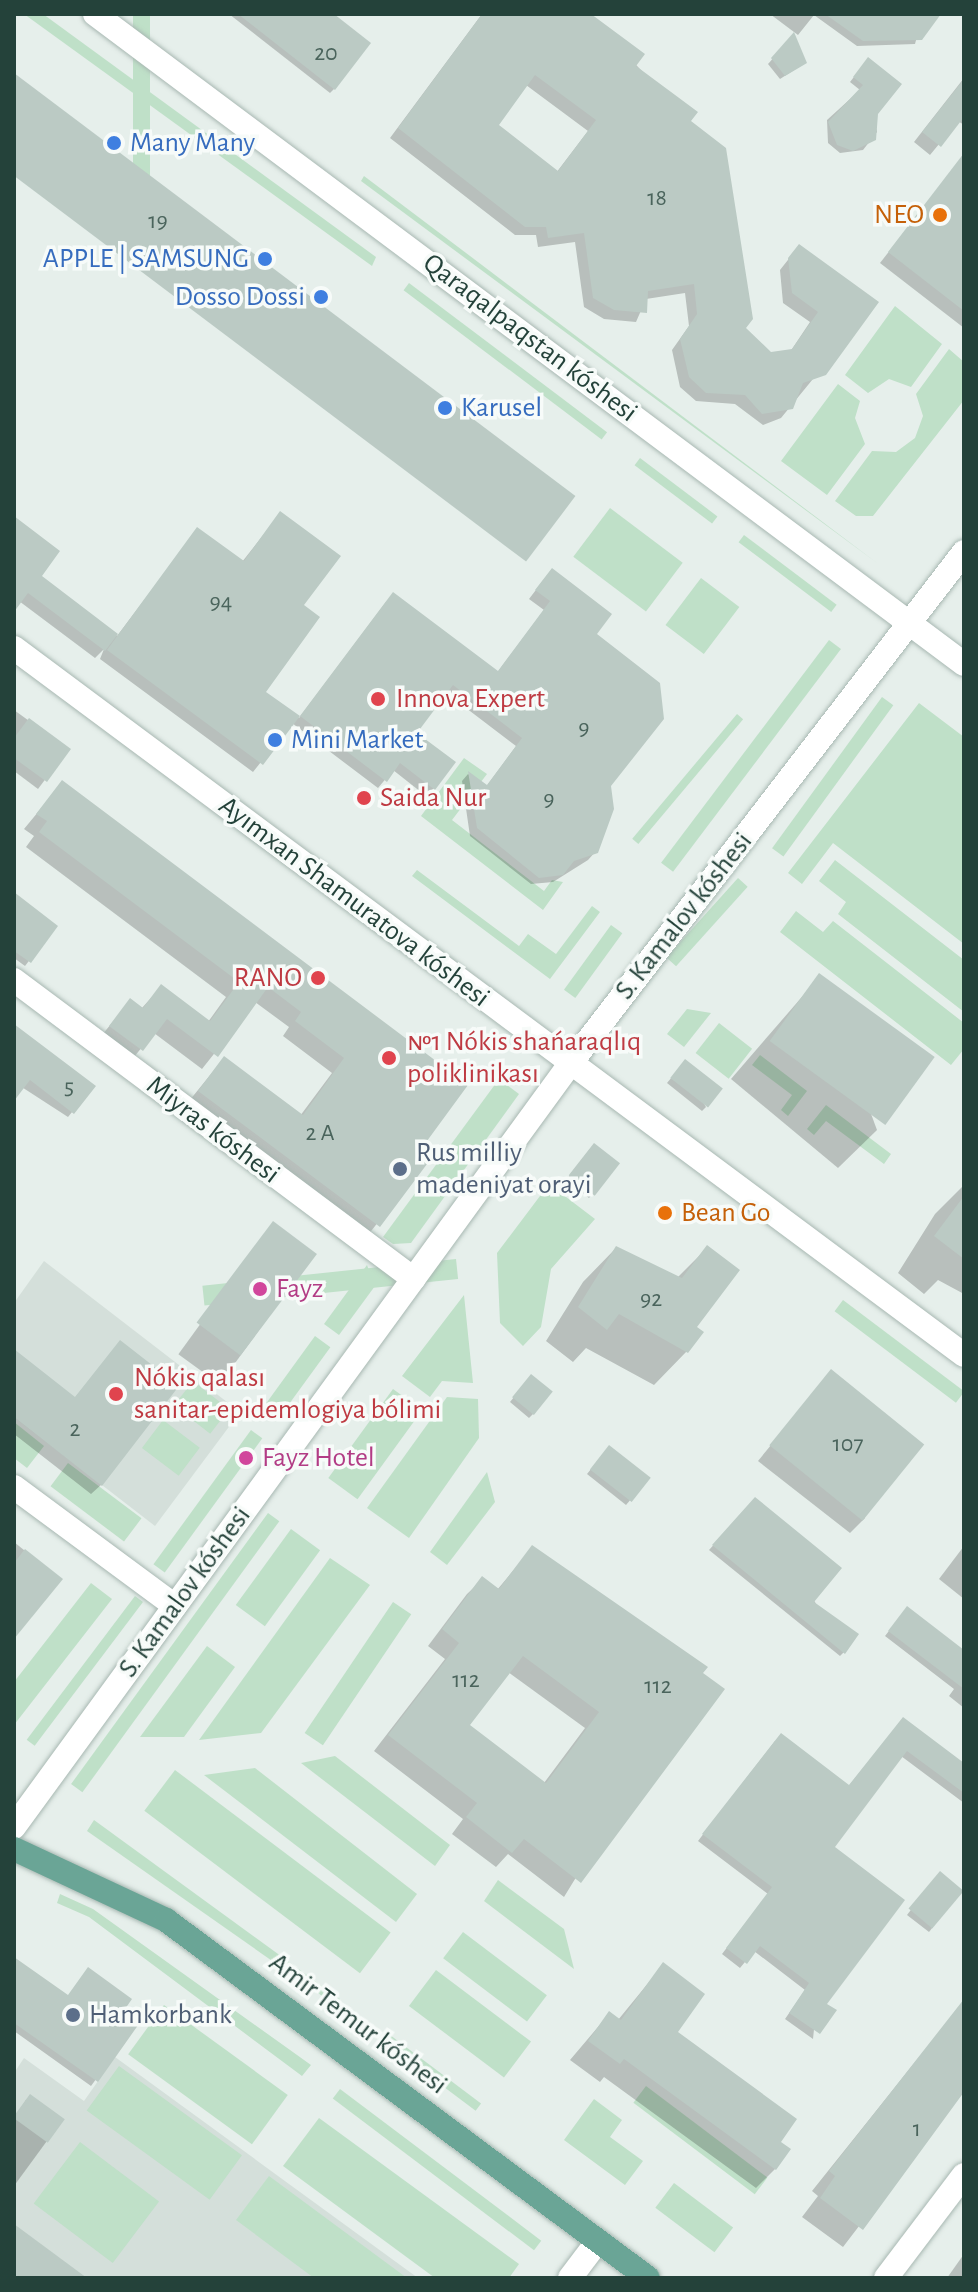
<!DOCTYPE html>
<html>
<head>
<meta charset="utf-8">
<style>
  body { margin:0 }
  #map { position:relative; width:978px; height:2292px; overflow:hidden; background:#e6efeb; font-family:"Alegreya Sans",sans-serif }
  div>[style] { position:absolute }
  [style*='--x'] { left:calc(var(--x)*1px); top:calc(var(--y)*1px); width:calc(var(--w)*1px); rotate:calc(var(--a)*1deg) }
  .built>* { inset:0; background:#d4dfda }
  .green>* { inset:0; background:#bfe0c8; transform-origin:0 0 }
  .shadow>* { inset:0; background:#0003; transform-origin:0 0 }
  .building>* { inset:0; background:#bbcac4; transform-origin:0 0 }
  .roads { filter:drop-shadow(0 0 2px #a8b8b2) drop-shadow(0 0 2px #a8b8b2) }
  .minor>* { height:24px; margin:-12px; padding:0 12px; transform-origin:12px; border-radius:12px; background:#fff }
  .major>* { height:24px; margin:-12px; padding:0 12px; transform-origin:12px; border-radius:12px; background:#6aa596 }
  .dots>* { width:22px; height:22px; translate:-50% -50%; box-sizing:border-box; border:4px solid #f7fbf9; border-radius:50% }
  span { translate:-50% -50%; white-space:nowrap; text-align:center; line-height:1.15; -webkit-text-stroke:7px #f7fbf9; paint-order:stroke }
  .number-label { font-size:24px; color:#4a645c }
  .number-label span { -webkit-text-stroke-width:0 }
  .shop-label { font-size:28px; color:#366cbe }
  .left { translate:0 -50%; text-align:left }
  .right { translate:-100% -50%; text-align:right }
  .food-label { font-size:28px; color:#c56008 }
  .street-label { font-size:28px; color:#24423a }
  .health-label { font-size:28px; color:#be3a42 }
  .service-label { font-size:28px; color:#4e5e75 }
  .hotel-label { font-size:28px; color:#b23c85 }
  .frame { position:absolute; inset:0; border:16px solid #24423a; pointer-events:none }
</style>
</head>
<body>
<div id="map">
  <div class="built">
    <div style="clip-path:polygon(44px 1261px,240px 1412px,155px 1526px,14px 1417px,14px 1303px)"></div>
    <div style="clip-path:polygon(115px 2057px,418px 2278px,14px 2278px,14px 2073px,24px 2058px,84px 2101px)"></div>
  </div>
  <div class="green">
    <div style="clip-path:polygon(24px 14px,43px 14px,376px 257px,372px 266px)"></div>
    <div style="left:133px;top:14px;width:17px;height:227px"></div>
    <div style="clip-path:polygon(364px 176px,877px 563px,361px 181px)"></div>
    <div style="left:409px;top:283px;width:248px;height:9px;rotate:37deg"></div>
    <div style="clip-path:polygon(895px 306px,942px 344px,911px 387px,889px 379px,868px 393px,845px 375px)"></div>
    <div style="clip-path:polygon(949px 349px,964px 362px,964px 400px,873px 516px,856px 516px,835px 501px,872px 451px,896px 452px,915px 438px,923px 416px,916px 394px)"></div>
    <div style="clip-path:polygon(838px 384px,860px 401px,855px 418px,865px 444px,827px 495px,781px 461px)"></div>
    <div style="left:640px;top:458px;width:97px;height:9px;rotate:37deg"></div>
    <div style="left:610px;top:508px;width:91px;height:61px;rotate:37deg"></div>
    <div style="left:744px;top:535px;width:116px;height:9px;rotate:37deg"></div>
    <div style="left:701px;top:578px;width:48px;height:59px;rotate:37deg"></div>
    <div style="left:829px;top:640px;width:15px;height:279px;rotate:37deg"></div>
    <div style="left:882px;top:697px;width:14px;height:187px;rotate:36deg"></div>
    <div style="clip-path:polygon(919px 703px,964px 737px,964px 944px,833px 843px,802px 884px,788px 873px)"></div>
    <div style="left:737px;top:714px;width:8px;height:163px;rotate:40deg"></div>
    <div style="clip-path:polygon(464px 758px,487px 774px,452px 820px,544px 891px,552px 880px,563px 882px,543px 910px,421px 816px)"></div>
    <div style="clip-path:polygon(835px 860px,964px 960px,964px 1012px,838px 914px,846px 902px,819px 881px)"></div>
    <div style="clip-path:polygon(417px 870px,519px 946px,528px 934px,556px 954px,592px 906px,600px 912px,550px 979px,412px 876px)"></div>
    <div style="left:738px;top:878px;width:13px;height:107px;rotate:42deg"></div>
    <div style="clip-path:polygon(796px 911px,823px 932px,833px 921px,964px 1023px,964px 1049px,951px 1065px,780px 932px)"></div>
    <div style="left:611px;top:925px;width:14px;height:80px;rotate:36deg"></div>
    <div style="clip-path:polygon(687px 1009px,711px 1013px,684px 1047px,667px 1034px)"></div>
    <div style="left:719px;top:1023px;width:42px;height:38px;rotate:38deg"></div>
    <div style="clip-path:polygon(760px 1055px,807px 1091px,788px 1116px,781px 1110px,792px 1095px,752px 1065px)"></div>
    <div style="clip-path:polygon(499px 1079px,519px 1094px,411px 1243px,393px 1244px,383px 1237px)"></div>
    <div style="clip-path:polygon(826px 1105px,891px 1154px,884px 1164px,826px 1121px,814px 1135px,807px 1129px)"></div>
    <div style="clip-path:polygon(549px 1184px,595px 1219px,551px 1269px,541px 1327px,523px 1346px,500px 1323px,497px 1253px)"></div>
    <div style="left:456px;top:1259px;width:20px;height:255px;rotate:84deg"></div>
    <div style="clip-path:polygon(367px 1265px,375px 1286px,339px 1335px,324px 1324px)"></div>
    <div style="clip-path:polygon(464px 1295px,473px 1383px,442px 1381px,430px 1397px,402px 1376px)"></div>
    <div style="left:843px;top:1300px;width:152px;height:14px;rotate:37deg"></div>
    <div style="left:315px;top:1336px;width:19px;height:87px;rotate:36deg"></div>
    <div style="left:193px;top:1381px;width:46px;height:31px;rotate:38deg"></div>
    <div style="left:393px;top:1389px;width:36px;height:110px;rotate:36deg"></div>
    <div style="clip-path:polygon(447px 1397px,478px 1399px,479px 1438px,409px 1538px,367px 1508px)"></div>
    <div style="left:163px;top:1420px;width:46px;height:35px;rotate:37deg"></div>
    <div style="clip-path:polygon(14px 1422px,44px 1446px,27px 1468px,14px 1458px)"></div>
    <div style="left:251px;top:1430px;width:14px;height:166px;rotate:36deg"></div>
    <div style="left:68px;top:1463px;width:92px;height:29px;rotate:37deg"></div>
    <div style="clip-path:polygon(487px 1472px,495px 1502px,447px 1565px,430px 1552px)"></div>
    <div style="left:268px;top:1513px;width:14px;height:335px;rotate:36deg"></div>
    <div style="left:291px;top:1529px;width:36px;height:94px;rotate:36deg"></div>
    <div style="clip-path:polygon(330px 1558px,370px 1585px,261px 1733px,199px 1740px)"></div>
    <div style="clip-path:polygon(91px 1583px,112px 1599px,14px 1725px,14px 1682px)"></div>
    <div style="left:135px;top:1596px;width:10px;height:180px;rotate:37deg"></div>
    <div style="left:393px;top:1602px;width:22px;height:158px;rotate:34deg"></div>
    <div style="clip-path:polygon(207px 1646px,235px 1667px,184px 1737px,140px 1737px)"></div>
    <div style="clip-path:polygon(335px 1756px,450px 1845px,435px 1866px,301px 1763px)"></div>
    <div style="clip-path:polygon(255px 1768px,417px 1894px,396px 1922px,204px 1775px)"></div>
    <div style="left:175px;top:1770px;width:270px;height:51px;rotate:37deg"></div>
    <div style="clip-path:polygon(94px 1820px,340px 1999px,335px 2005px,87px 1831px)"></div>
    <div style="clip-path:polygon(498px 1880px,564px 1929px,574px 1969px,484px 1901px)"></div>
    <div style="clip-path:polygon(60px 1894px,93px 1909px,311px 2065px,302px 2076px,89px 1917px,57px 1903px)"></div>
    <div style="left:463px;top:1932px;width:105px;height:33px;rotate:37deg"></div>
    <div style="left:436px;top:1970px;width:119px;height:45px;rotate:37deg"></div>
    <div style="left:164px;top:2005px;width:153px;height:61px;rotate:36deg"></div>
    <div style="left:386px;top:2032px;width:119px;height:9px;rotate:37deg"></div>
    <div style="left:119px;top:2066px;width:152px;height:55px;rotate:36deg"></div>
    <div style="left:646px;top:2086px;width:152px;height:21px;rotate:37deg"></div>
    <div style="left:340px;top:2089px;width:252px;height:12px;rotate:37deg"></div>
    <div style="clip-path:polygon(594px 2099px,622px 2120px,610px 2137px,643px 2161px,625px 2185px,564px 2140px)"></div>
    <div style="clip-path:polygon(319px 2118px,519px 2264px,509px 2278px,435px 2278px,283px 2166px)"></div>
    <div style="left:80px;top:2142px;width:99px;height:77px;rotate:37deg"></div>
    <div style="clip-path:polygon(269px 2176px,407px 2278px,314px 2278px,236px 2220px)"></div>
    <div style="left:674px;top:2183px;width:74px;height:31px;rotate:37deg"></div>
  </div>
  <div class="shadow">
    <div style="clip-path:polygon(229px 14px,331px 14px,334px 89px,330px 93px)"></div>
    <div style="clip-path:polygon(evenodd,482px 14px,588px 14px,689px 121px,743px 329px,770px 354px,790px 352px,810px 322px,783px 303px,780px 270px,799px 246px,876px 302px,781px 418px,763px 425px,735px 404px,696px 401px,680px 387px,672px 350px,689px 326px,685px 293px,646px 299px,636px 322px,604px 319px,584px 307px,575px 242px,538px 247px,536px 235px,515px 235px,390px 138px,482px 14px,526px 85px,588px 131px,556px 173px,496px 125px,526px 85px)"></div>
    <div style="clip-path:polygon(770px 14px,923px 14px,915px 44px,857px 46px,814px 15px,798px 35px)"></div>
    <div style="clip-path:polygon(793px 36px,805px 63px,780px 79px,768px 64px)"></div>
    <div style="clip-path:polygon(864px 64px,877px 132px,863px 150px,840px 153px,828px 143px,827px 120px,860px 90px,850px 82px)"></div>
    <div style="clip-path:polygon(14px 77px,535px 545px,531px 549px,14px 162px)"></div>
    <div style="clip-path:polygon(964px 78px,964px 125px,958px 121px,930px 155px,914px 142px)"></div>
    <div style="clip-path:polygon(952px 171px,964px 180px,964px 328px,880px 263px)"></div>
    <div style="clip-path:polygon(280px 514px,302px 606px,263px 692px,299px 718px,386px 602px,497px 673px,544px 610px,529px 599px,545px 578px,594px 635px,609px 786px,596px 851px,588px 860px,553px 882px,531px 884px,470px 836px,462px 781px,468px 774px,486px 787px,516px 746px,445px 692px,415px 734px,434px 788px,426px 796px,393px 770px,378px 788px,292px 723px,253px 772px,100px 659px,104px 649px,95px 658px,19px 601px,14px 606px,14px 518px,39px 576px,117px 636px,198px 529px,242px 562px)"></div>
    <div style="clip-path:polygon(14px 710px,68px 749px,38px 789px,14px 771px)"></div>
    <div style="clip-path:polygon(62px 783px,465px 1086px,413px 1156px,424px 1164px,364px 1240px,185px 1106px,224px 1058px,300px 1116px,332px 1073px,283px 1036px,289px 1027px,255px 1002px,202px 1069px,154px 1033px,128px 1064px,97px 1041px,130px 1001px,141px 1009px,161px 987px,208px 1022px,226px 997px,26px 847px,34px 836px,24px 829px)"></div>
    <div style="clip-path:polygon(14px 895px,56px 926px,25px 966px,14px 958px)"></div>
    <div style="clip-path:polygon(820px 976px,877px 1130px,838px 1168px,731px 1079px)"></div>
    <div style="clip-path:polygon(14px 1026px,93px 1086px,68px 1117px,14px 1082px)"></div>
    <div style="clip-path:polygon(681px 1066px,706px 1107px,702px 1111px,667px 1083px)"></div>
    <div style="clip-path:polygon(590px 1149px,617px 1163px,589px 1198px,566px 1180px)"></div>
    <div style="clip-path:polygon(964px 1185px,964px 1294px,938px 1280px,924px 1294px,898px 1273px,935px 1214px)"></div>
    <div style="left:273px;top:1224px;width:51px;height:161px;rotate:36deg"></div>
    <div style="clip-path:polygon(616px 1248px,677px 1278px,707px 1248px,687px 1351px,654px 1385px,586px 1348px,573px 1362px,546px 1341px,583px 1282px)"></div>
    <div style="clip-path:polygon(120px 1342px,101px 1485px,91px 1494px,14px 1434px,14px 1352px,74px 1399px)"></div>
    <div style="clip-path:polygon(831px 1372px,865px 1518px,850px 1533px,758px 1461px)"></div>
    <div style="clip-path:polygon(527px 1381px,533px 1414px,529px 1418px,510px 1402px)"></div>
    <div style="clip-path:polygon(605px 1452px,648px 1479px,626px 1505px,587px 1474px)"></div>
    <div style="clip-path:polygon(755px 1499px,844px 1652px,840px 1656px,709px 1550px)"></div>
    <div style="clip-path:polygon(14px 1542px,60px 1579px,14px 1636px)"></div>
    <div style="clip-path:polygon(964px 1546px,964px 1599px,939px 1579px)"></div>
    <div style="clip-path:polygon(evenodd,533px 1547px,705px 1667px,564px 1897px,508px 1854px,496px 1867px,452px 1834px,463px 1819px,374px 1751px,445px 1659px,428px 1646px,467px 1594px,483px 1579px,497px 1590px,533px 1547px,508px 1672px,585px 1728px,544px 1783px,468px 1725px,508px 1672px)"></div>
    <div style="clip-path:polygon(903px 1613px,964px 1653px,964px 1708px,949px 1696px,954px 1689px,885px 1636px)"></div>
    <div style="clip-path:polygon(898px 1725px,964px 1765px,964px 1803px,901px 1756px,833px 1847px,813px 2039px,785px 2019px,805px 1990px,754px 1951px,740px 1968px,722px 1954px,768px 1894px,698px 1841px,775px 1741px,848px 1787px)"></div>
    <div style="clip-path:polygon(936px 1877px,933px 1927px,929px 1932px,907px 1915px)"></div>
    <div style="clip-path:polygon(14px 1960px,68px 1997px,122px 2010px,138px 2022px,91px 2086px,14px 2031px)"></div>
    <div style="clip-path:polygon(663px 1965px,675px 2032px,778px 2142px,775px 2169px,756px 2188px,604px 2077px,600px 2082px,570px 2060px,609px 2014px,618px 2020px)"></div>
    <div style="clip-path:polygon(964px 2001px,964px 2089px,843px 2247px,802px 2217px,818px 2196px,812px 2191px)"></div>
    <div style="clip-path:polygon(26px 2100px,63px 2119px,14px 2186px,14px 2119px)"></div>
    <div style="clip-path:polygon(964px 2254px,964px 2278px,947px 2278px)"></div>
  </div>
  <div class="building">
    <div style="clip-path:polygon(238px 14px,334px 14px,371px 43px,335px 90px)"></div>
    <div style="clip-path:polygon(evenodd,482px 14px,591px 14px,645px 54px,636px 66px,698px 112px,691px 121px,726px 148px,753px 319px,746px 328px,771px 352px,792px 349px,818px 312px,792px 293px,788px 258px,799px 244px,879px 302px,826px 375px,803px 383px,793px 409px,762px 414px,745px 395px,706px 393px,689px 377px,680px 339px,697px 314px,694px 284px,648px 291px,647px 313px,614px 310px,593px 298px,584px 233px,548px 238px,546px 227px,525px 227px,398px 128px,482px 14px,535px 75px,596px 120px,558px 171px,499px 125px,535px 75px)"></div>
    <div style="clip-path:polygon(825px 14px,941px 14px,922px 40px,863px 41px)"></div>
    <div style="clip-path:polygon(794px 32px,807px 63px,785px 76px,771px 58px)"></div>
    <div style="clip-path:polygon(868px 57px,902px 84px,878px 114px,876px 140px,853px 151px,837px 145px,828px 122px,863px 85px,853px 77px)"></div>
    <div style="left:14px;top:73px;width:703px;height:82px;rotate:37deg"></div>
    <div style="clip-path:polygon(964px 79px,964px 117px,941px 147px,922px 132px)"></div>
    <div style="clip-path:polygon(964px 153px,964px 311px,888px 252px)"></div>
    <div style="clip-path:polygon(280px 511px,341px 556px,304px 605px,320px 617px,266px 692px,300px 716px,263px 765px,107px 650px,197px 527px,244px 561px)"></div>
    <div style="clip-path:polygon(14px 516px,60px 551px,42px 576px,118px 634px,105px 651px,28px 593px,14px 612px)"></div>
    <div style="clip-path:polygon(552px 568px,612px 614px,597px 634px,660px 683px,664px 719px,611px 786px,614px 809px,598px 853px,574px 861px,563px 875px,539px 878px,477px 828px,468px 771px,487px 785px,522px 738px,453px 685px,417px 733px,456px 762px,435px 790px,400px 763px,387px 782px,300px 716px,393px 592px,498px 671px,550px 601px,535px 590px)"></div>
    <div style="clip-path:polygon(29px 718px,71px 749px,47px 782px,14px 758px,14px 738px)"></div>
    <div style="clip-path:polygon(62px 780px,468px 1085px,416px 1156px,427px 1164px,380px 1227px,198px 1091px,224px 1056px,303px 1115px,344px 1058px,295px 1021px,301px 1012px,268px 987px,218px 1057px,167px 1019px,143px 1051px,109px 1026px,130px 998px,143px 1008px,161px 984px,210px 1021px,239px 982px,39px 832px,47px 821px,36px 814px)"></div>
    <div style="clip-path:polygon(14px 892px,58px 926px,31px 963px,14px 951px)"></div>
    <div style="left:819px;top:973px;width:143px;height:84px;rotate:36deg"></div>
    <div style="clip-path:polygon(14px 1024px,96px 1086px,74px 1114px,30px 1080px,14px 1101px)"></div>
    <div style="left:685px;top:1059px;width:48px;height:24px;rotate:38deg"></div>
    <div style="left:594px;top:1143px;width:33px;height:41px;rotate:38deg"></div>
    <div style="clip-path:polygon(964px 1196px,964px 1259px,934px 1236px)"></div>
    <div style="left:273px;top:1221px;width:55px;height:127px;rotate:37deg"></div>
    <div style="clip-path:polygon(707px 1245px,740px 1270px,697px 1327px,704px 1332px,688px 1353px,619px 1314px,607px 1330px,578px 1307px,616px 1246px,682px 1278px)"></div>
    <div style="clip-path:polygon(120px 1340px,179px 1386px,102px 1486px,14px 1417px,14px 1349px,75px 1397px)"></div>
    <div style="left:831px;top:1369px;width:120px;height:98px;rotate:39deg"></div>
    <div style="left:531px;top:1374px;width:28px;height:30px;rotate:39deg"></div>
    <div style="left:609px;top:1445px;width:53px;height:31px;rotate:38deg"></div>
    <div style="clip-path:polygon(755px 1497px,842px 1568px,814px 1602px,859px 1634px,845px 1654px,712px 1545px)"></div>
    <div style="clip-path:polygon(evenodd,532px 1545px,708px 1667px,703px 1673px,725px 1689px,581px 1883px,524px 1839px,512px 1853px,466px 1817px,477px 1803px,388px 1735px,459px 1643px,442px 1629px,482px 1576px,499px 1589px,532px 1545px,523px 1656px,599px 1712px,546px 1783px,470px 1725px,523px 1656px)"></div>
    <div style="clip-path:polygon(25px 1549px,63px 1579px,14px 1639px,14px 1563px)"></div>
    <div style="clip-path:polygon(907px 1606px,964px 1650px,964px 1689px,888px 1631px)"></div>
    <div style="clip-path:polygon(903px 1717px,964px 1763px,964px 1793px,907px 1751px,835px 1847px,905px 1900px,827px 2004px,837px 2010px,820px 2034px,789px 2013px,809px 1983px,760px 1946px,747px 1964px,726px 1948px,772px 1887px,702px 1834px,781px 1733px,849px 1785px)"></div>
    <div style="left:940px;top:1871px;width:31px;height:49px;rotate:40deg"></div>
    <div style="clip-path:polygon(14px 1957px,68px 1995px,88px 1967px,132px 1999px,125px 2009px,141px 2021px,98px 2082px,14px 2023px)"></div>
    <div style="clip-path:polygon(663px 1962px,705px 1994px,678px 2032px,797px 2119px,781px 2142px,791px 2149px,776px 2170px,624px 2059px,620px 2064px,588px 2041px,609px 2011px,621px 2020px)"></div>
    <div style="clip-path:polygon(964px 1999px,964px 2092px,863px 2230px,820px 2198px,835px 2176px,829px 2171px)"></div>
    <div style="left:30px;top:2094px;width:43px;height:29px;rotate:36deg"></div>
    <div style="clip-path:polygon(14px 2224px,87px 2278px,14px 2278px)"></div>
  </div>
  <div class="roads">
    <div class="minor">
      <div style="--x:95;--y:14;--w:1085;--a:36.8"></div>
      <div style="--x:14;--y:648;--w:1184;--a:36.66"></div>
      <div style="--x:14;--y:980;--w:499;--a:36.8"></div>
      <div style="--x:14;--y:1487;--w:200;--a:36.5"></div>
      <div style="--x:14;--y:1827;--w:944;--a:-53.92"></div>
      <div style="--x:570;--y:1064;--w:646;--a:-52.42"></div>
      <div style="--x:570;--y:2278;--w:46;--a:-52.9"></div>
      <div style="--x:886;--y:2278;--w:129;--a:-52.9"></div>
    </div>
    <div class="major">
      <div style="--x:14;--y:1849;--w:168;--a:25"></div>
      <div style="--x:166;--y:1920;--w:600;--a:36.6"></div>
    </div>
  </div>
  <div class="dots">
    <div style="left:114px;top:143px;background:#3f7fe0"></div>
    <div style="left:940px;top:215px;background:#e8710a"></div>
    <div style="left:265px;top:259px;background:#3f7fe0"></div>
    <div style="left:321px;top:297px;background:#3f7fe0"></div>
    <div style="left:445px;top:408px;background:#3f7fe0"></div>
    <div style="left:378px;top:699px;background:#e0444e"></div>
    <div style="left:275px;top:740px;background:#3f7fe0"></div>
    <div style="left:364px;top:798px;background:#e0444e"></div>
    <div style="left:318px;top:978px;background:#e0444e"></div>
    <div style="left:389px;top:1058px;background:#e0444e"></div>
    <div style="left:400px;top:1169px;background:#5c6f8a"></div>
    <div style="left:665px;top:1213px;background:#e8710a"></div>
    <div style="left:260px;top:1289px;background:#d1479c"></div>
    <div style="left:116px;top:1394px;background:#e0444e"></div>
    <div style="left:246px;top:1458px;background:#d1479c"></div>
    <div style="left:73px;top:2015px;background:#5c6f8a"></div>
  </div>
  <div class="number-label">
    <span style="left:326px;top:54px">20</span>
    <span style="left:657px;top:199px">18</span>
    <span style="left:158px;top:222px">19</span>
    <span style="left:221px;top:603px">94</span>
    <span style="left:584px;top:729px">9</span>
    <span style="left:549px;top:800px">9</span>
    <span style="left:69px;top:1088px">5</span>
    <span style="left:320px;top:1134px">2 А</span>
    <span style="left:651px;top:1300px">92</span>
    <span style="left:75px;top:1430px">2</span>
    <span style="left:848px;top:1445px">107</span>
    <span style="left:466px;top:1681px">112</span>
    <span style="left:658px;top:1687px">112</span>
    <span style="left:917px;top:2130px">1</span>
  </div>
  <div class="shop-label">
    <span class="left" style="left:130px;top:143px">Many Many</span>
    <span class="right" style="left:249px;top:259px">APPLE | SAMSUNG</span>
    <span class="right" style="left:305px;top:297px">Dosso Dossi</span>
    <span class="left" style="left:461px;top:408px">Karusel</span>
    <span class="left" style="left:291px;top:740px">Mini Market</span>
  </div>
  <div class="food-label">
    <span class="right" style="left:924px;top:215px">NEO</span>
    <span class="left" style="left:681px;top:1213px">Bean Go</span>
  </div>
  <div class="street-label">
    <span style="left:530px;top:338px;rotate:37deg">Qaraqalpaqstan kóshesi</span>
    <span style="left:354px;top:902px;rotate:37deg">Ayımxan Shamuratova kóshesi</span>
    <span style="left:684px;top:916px;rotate:-52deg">S. Kamalov kóshesi</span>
    <span style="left:213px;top:1130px;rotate:37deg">Miyras kóshesi</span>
    <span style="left:185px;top:1592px;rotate:-54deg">S. Kamalov kóshesi</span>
    <span style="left:358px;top:2024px;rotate:37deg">Amir Temur kóshesi</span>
  </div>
  <div class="health-label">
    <span class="left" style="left:396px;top:699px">Innova Expert</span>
    <span class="left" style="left:380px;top:798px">Saida Nur</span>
    <span class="right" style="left:302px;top:978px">RANO</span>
    <span class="left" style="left:407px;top:1058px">№1 Nókis shańaraqlıq<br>poliklinikası</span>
    <span class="left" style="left:134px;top:1394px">Nókis qalası<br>sanitar-epidemlogiya bólimi</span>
  </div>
  <div class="service-label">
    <span class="left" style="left:416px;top:1169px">Rus milliy<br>madeniyat orayi</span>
    <span class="left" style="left:89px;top:2015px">Hamkorbank</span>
  </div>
  <div class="hotel-label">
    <span class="left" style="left:276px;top:1289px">Fayz</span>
    <span class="left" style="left:262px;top:1458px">Fayz Hotel</span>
  </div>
  <div class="frame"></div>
</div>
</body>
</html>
